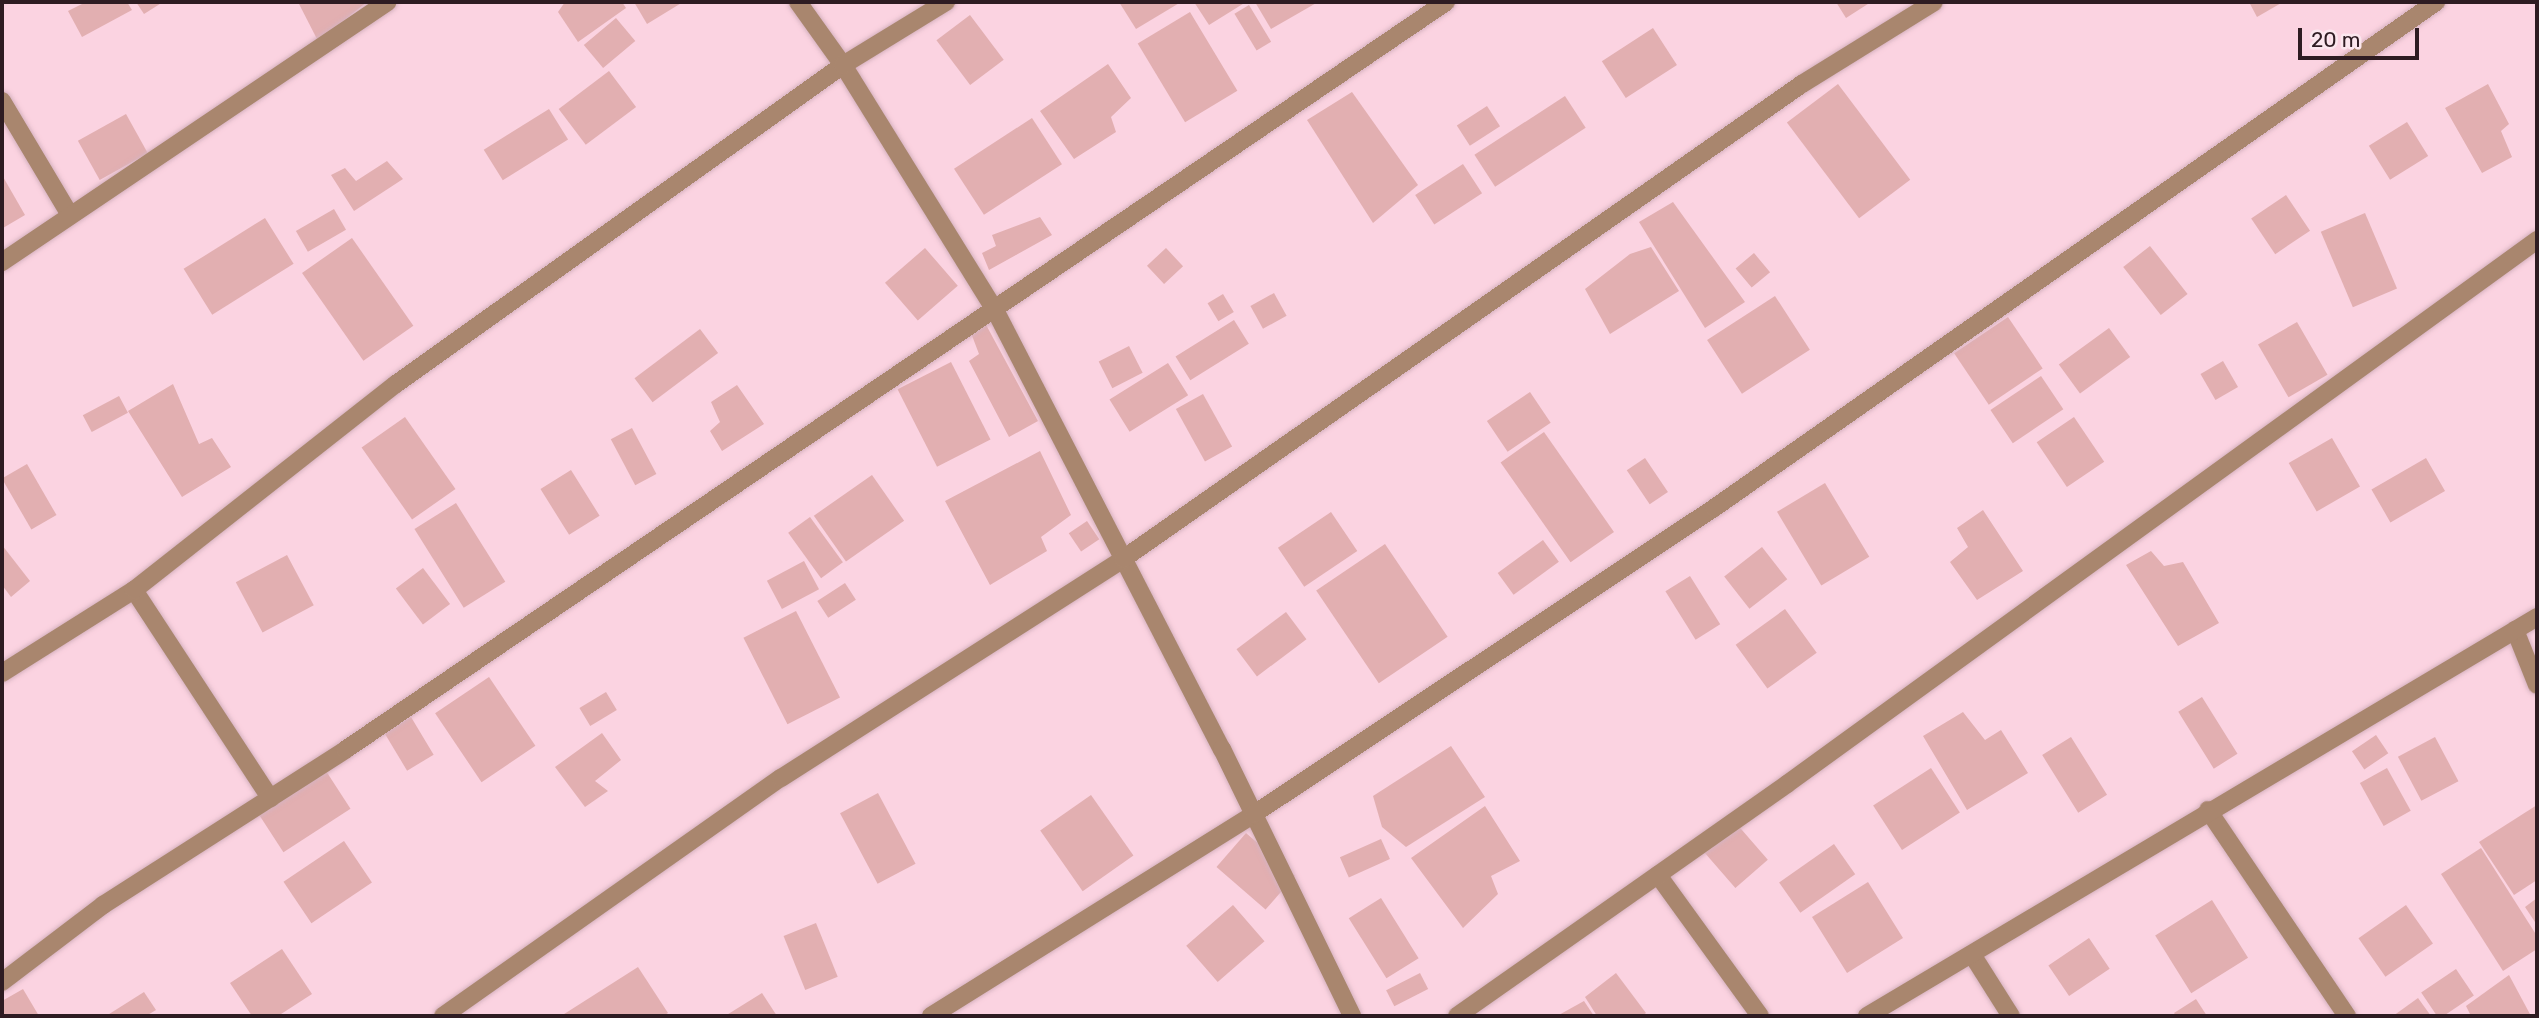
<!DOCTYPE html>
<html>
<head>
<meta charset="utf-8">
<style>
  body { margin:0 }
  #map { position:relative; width:2539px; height:1018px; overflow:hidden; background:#fbd3e1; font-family:Rubik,sans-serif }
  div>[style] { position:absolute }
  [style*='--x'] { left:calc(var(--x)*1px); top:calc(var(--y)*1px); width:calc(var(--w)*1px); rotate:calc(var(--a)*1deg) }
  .building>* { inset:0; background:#e2afb1; transform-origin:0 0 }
  .roads { filter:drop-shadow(0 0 2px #d6b2bf) drop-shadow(0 0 2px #d6b2bf) }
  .minor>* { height:18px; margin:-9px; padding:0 9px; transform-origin:9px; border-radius:9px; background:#a9866e }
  span { translate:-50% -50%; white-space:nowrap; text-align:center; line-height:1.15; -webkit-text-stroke:5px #fbe7ee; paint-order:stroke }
  .frame { position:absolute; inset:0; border:4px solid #2e1c22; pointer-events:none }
  .scale { position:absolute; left:2298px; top:28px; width:121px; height:32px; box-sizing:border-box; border:4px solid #2e1c22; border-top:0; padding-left:9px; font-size:21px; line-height:24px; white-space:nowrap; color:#2e1c22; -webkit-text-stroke:5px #fbe7ee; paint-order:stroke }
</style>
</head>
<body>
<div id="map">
  <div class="building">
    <div style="clip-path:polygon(86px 2px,127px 2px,132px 10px,82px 37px,68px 11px)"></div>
    <div style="clip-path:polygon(136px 2px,163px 2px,144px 14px)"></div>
    <div style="clip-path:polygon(298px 2px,367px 2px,318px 41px)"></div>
    <div style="clip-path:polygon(565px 2px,622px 2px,626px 8px,578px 42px,558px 12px)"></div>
    <div style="clip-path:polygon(634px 2px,683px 2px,647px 24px)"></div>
    <div style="clip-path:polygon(1119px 2px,1181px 2px,1136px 29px)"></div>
    <div style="clip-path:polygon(1194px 2px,1246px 2px,1209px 25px)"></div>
    <div style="clip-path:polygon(1255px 2px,1318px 2px,1271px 29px)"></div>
    <div style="clip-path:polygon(1836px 2px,1871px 2px,1846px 18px)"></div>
    <div style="clip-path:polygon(2249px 2px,2283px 2px,2257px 17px)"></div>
    <div style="left:1249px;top:5px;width:43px;height:17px;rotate:59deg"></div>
    <div style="left:1190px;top:12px;width:92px;height:61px;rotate:59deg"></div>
    <div style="left:970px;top:15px;width:56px;height:42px;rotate:53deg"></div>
    <div style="left:616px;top:18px;width:30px;height:42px;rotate:50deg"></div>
    <div style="left:1653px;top:28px;width:44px;height:61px;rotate:57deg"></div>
    <div style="clip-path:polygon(1108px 64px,1131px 98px,1111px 117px,1116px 132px,1074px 159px,1040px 111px)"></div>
    <div style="left:609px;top:71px;width:45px;height:63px;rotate:53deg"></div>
    <div style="left:1838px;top:84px;width:120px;height:64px;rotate:53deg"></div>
    <div style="clip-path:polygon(2488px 84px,2509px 124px,2501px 131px,2512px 157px,2482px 173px,2445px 108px)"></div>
    <div style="clip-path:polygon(1352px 92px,1418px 185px,1373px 223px,1307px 120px)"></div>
    <div style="left:1565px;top:96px;width:38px;height:108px;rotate:57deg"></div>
    <div style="left:1487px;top:106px;width:24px;height:36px;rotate:57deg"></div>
    <div style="left:549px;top:109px;width:36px;height:77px;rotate:58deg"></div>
    <div style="left:126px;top:114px;width:45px;height:55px;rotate:61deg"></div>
    <div style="left:1032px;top:118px;width:55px;height:93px;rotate:57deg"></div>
    <div style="left:2407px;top:122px;width:40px;height:45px;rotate:58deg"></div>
    <div style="clip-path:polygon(387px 161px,403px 179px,354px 211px,331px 175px,345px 168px,356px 181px)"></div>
    <div style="left:1463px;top:164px;width:35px;height:57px;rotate:57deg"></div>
    <div style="clip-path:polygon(2px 175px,25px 215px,3px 228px,2px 226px)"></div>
    <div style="left:2286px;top:195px;width:43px;height:42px;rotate:56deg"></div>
    <div style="clip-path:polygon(1673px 202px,1745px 302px,1705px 328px,1639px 222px)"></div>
    <div style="left:334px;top:209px;width:24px;height:44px;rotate:60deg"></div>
    <div style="left:2365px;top:213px;width:82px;height:48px;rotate:67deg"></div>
    <div style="clip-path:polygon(1040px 217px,1052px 235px,989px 270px,982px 253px,996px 246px,992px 235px)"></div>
    <div style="left:265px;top:218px;width:54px;height:96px;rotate:58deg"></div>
    <div style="left:352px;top:238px;width:107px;height:61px;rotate:55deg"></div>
    <div style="left:2150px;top:246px;width:61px;height:34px;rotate:52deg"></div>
    <div style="clip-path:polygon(1651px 247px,1679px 291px,1610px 334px,1585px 289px,1630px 254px)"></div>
    <div style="left:925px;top:248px;width:50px;height:53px;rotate:49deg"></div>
    <div style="left:1166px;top:248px;width:25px;height:26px;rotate:47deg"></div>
    <div style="left:1754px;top:253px;width:25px;height:24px;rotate:50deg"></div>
    <div style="left:1274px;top:293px;width:26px;height:27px;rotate:61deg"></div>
    <div style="left:1223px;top:294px;width:21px;height:18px;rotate:59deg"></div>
    <div style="left:1775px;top:296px;width:64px;height:81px;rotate:57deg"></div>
    <div style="left:2008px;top:317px;width:62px;height:65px;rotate:56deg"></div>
    <div style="left:1234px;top:320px;width:28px;height:69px;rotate:58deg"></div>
    <div style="clip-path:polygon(984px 321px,1038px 421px,1009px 437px,969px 361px,979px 354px,971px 333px)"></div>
    <div style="left:2297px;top:322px;width:61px;height:45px;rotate:60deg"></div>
    <div style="left:2109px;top:328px;width:36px;height:62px;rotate:54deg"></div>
    <div style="left:700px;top:329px;width:30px;height:82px;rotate:53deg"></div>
    <div style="left:1129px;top:346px;width:30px;height:34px;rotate:63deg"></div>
    <div style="left:2223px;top:361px;width:30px;height:26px;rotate:60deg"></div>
    <div style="left:951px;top:362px;width:87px;height:60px;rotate:63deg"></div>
    <div style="left:1168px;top:363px;width:38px;height:69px;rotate:58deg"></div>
    <div style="left:2041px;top:376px;width:40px;height:61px;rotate:56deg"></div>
    <div style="clip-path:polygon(173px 384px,199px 444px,212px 438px,231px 467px,182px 497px,128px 411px)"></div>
    <div style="clip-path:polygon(737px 385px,764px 424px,722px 451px,710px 431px,720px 422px,711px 402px)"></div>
    <div style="left:1530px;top:392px;width:37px;height:52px;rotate:56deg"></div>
    <div style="left:1203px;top:394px;width:60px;height:31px;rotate:61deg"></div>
    <div style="left:119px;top:396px;width:19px;height:41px;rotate:62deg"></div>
    <div style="left:405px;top:417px;width:88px;height:53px;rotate:55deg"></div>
    <div style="left:2074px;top:417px;width:54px;height:45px;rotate:56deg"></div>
    <div style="left:632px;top:428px;width:52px;height:24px;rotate:62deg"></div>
    <div style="left:1544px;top:432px;width:122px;height:53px;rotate:55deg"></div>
    <div style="left:2332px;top:438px;width:56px;height:50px;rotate:60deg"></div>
    <div style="clip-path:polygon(1040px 451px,1071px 515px,1041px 537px,1047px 551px,990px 585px,945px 501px)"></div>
    <div style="left:1645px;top:458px;width:41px;height:22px;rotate:56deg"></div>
    <div style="left:2426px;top:458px;width:38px;height:63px;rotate:60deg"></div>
    <div style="left:27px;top:464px;width:59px;height:29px;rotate:60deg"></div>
    <div style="left:571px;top:470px;width:54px;height:36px;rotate:58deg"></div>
    <div style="left:872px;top:475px;width:56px;height:71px;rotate:55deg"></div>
    <div style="left:1825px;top:483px;width:86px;height:56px;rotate:59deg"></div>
    <div style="left:456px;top:503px;width:93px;height:49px;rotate:58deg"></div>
    <div style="clip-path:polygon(1983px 510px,2023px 571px,1977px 600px,1950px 562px,1968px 547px,1957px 528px)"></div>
    <div style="left:1331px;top:512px;width:47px;height:64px;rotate:56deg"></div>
    <div style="left:810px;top:517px;width:56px;height:27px;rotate:54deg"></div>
    <div style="left:1087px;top:521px;width:22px;height:22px;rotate:56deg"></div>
    <div style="left:1543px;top:540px;width:27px;height:56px;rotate:54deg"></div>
    <div style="left:1385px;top:544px;width:112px;height:83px;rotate:56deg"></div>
    <div style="clip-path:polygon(2px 545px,30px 581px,11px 597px,2px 585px)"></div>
    <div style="left:1762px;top:547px;width:41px;height:48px;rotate:52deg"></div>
    <div style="clip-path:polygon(2151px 551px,2164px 566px,2183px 562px,2219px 623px,2178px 646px,2126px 565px)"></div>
    <div style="left:287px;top:555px;width:57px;height:58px;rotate:62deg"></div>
    <div style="left:804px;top:561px;width:32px;height:42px;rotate:62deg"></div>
    <div style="left:423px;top:568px;width:45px;height:34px;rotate:53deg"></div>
    <div style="left:1690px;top:576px;width:57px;height:29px;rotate:58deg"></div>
    <div style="left:845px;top:583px;width:20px;height:33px;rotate:57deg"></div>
    <div style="left:1785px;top:609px;width:54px;height:61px;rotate:54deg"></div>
    <div style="left:796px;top:611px;width:97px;height:59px;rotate:63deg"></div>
    <div style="left:1286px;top:612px;width:34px;height:62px;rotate:53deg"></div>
    <div style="left:489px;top:677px;width:83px;height:65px;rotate:56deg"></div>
    <div style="left:606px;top:692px;width:21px;height:31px;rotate:59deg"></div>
    <div style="left:2202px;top:697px;width:67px;height:28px;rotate:58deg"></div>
    <div style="clip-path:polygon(1963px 712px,1985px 740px,2001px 730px,2028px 773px,1967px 810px,1923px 736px)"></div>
    <div style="left:411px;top:717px;width:44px;height:31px;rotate:59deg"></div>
    <div style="clip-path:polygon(602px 733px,621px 760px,595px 781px,608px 791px,585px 807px,555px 767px)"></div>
    <div style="left:2376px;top:735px;width:22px;height:29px;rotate:56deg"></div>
    <div style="left:2071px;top:737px;width:68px;height:34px;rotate:58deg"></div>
    <div style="left:2435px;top:737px;width:50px;height:42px;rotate:62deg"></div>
    <div style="clip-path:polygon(1451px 746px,1485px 797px,1406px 847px,1382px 827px,1373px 796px)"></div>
    <div style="left:1931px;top:768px;width:53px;height:69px;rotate:57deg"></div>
    <div style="left:2387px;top:768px;width:49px;height:31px;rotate:61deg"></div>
    <div style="left:326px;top:771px;width:45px;height:80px;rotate:57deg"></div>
    <div style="left:878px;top:793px;width:80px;height:43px;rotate:62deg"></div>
    <div style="left:1091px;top:795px;width:74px;height:62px;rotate:55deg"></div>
    <div style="clip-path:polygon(2537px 805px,2537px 880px,2514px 895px,2479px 842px)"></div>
    <div style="clip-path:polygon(1485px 806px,1520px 861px,1491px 876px,1498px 894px,1463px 928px,1411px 858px)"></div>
    <div style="left:1735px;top:822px;width:50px;height:43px;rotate:49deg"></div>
    <div style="left:1246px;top:833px;width:65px;height:45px;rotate:41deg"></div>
    <div style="left:1381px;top:839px;width:22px;height:45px;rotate:66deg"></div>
    <div style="left:344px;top:841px;width:50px;height:73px;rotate:56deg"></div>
    <div style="left:1834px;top:844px;width:37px;height:67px;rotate:55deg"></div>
    <div style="clip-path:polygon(2481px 848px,2537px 936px,2537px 949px,2503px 971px,2441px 874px)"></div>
    <div style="left:1868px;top:882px;width:66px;height:66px;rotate:58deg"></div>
    <div style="left:1381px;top:898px;width:71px;height:38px;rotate:58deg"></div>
    <div style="clip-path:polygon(2537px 898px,2537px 925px,2525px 907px)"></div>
    <div style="left:2212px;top:900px;width:68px;height:67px;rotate:58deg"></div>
    <div style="left:1233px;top:905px;width:48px;height:62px;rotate:49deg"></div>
    <div style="left:2406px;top:905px;width:47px;height:58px;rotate:55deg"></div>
    <div style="left:816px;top:923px;width:58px;height:35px;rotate:68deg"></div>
    <div style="left:2089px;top:938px;width:37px;height:49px;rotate:56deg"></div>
    <div style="clip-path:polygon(282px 949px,312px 994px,278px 1016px,252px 1016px,230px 983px)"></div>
    <div style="clip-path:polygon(638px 967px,668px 1013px,663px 1016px,561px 1016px)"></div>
    <div style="left:2456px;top:969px;width:32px;height:42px;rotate:56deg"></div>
    <div style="left:1420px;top:973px;width:18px;height:38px;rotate:63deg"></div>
    <div style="clip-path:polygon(1616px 973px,1646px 1013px,1642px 1016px,1597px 1016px,1585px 997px)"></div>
    <div style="clip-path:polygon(2509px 975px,2531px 1016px,2471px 1016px,2466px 1006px)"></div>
    <div style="clip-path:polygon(23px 989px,39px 1016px,2px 1016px,2px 1001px)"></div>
    <div style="clip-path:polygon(144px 992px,156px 1010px,146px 1016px,106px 1016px)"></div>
    <div style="clip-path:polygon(762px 993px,777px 1016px,725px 1016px)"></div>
    <div style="clip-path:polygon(2418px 998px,2431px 1016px,2393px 1016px)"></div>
    <div style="clip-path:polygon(2196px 999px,2207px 1016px,2176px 1016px,2174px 1013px)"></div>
    <div style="clip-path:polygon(1584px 1001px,1594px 1016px,1557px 1016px)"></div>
  </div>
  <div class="roads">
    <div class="minor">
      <div style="--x:798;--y:2;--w:77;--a:54.5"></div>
      <div style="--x:843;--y:65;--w:291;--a:58.2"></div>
      <div style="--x:996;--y:312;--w:492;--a:62.7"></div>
      <div style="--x:1222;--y:749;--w:297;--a:64"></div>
      <div style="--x:2;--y:101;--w:133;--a:59.2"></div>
      <div style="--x:2;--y:262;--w:465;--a:-34"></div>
      <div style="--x:134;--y:590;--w:249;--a:56.8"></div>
      <div style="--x:2515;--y:630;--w:59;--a:68.2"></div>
      <div style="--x:2;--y:673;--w:156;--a:-32.2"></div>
      <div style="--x:134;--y:590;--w:333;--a:-38.2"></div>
      <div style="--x:396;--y:384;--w:549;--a:-35.51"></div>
      <div style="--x:843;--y:65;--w:121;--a:-31.5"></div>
      <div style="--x:2208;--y:810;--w:249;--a:56"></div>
      <div style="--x:1658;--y:875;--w:174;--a:54.1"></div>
      <div style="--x:1973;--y:956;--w:71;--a:57.7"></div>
      <div style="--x:2;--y:982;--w:127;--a:-37.3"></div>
      <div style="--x:103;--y:905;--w:287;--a:-32.6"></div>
      <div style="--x:345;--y:750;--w:1331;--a:-34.19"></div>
      <div style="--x:443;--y:1016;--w:413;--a:-35.2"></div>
      <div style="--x:781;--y:778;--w:406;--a:-32.6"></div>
      <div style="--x:1123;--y:559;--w:829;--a:-34.98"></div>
      <div style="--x:1802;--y:84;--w:155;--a:-31.8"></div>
      <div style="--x:931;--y:1016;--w:381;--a:-32"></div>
      <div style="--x:1254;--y:814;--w:552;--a:-33.63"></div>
      <div style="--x:1714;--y:508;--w:882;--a:-35.02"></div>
      <div style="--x:1457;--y:1016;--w:403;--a:-35.1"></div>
      <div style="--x:1787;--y:784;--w:927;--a:-35.95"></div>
      <div style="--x:1867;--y:1016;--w:780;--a:-30.77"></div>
    </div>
  </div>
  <div class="frame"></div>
  <div class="scale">20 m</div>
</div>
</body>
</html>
